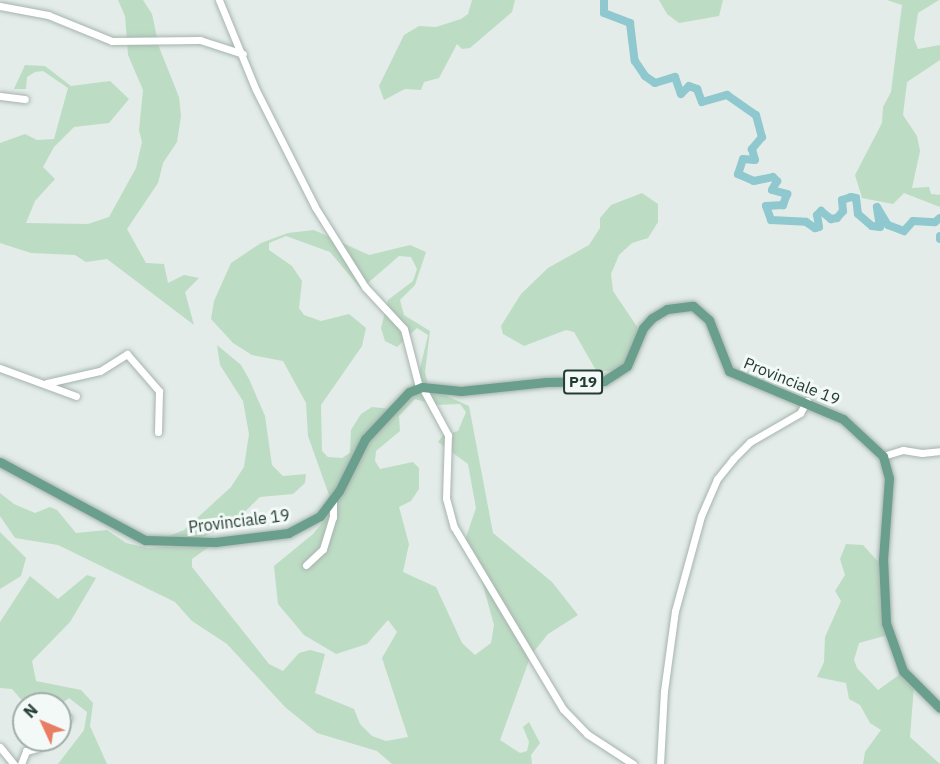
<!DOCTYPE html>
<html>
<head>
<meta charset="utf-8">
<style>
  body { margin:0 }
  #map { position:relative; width:940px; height:764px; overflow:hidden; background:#e3ece8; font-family:"IBM Plex Sans",sans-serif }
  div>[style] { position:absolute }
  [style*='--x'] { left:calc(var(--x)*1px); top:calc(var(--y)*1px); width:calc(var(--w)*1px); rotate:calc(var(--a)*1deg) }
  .green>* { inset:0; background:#bddcc4 }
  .river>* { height:8px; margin:-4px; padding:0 4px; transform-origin:4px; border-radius:4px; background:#8fc8ce }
  .roads { filter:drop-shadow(0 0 2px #a6b4ae) drop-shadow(0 0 2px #a6b4ae) }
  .minor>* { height:7px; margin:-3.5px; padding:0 3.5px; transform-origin:3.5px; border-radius:3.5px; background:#fff }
  .major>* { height:9px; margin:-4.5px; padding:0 4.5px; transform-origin:4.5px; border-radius:4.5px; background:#6a9f8e }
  span { translate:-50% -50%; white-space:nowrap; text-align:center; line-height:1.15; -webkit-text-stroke:6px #f3f9f6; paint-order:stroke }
  .shield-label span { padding:2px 4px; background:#f3f9f6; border:2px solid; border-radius:4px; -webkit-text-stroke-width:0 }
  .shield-label { font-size:15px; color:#243c34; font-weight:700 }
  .street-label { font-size:16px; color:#243c34 }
  .north { position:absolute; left:12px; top:692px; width:60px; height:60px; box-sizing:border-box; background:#f3f9f6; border:2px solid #a0ada8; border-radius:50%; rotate:314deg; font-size:16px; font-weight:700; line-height:24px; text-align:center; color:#243c34 }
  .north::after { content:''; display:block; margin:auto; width:21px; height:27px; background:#e97d64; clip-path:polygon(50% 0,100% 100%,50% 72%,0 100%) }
</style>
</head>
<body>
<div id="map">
  <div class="green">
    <div style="clip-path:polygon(118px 0,143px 0,152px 14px,159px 47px,179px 97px,181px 116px,177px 142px,163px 163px,158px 183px,127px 229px,146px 263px,164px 264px,168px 283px,184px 275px,199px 278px,185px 292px,194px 325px,107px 259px,86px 262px,75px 255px,31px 253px,0 243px,0 143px,25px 134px,37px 140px,54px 139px,68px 88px,43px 71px,35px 72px,27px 77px,26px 89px,14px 89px,0 119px,25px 65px,45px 66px,71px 86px,110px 81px,129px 99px,109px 123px,74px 127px,54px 147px,43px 167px,55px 179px,35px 201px,26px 223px,88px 224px,109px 217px,136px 168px,142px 142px,139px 130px,143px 90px,128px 55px,125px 16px)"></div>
    <div style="clip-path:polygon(472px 0,515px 0,512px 12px,470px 48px,462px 49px,457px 44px,439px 78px,424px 82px,421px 90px,405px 89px,384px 100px,379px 86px,404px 35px,419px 26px,436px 27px,461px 19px,468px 14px)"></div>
    <div style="clip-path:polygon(659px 0,723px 0,719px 16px,679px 23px,667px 14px)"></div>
    <div style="clip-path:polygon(887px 0,939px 0,918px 13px,914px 39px,918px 49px,940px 45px,940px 60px,907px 82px,903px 115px,917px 136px,920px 151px,912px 188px,929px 187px,931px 194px,940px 195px,940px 207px,904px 193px,893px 204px,862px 198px,855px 175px,882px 123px,883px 107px,891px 92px,902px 5px)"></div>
    <div style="clip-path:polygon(642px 193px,658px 204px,658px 222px,648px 238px,632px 243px,619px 255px,611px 274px,613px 291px,638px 328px,633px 356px,615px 370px,597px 372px,574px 332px,566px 330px,524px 346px,503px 334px,501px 326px,521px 294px,548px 268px,589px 245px,600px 228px,600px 218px,611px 205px)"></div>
    <div style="clip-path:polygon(evenodd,314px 230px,369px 255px,410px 245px,426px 252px,415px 285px,400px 300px,404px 315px,430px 331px,425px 372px,429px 388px,469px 406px,493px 533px,552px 582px,578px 615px,548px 634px,531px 655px,500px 740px,520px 753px,527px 751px,529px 742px,523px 727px,529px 722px,540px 743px,531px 755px,532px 764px,392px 764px,377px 751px,317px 733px,285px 707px,227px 644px,192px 621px,175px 602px,58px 545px,15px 538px,0 516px,0 493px,14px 504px,35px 513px,50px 507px,57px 510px,76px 533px,107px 530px,126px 543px,148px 548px,213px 544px,192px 559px,192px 567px,269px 664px,283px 671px,299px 653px,310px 650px,325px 654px,315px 693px,354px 709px,360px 724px,372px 736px,386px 741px,408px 737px,382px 658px,397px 632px,388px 620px,367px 644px,336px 654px,304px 635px,278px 604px,274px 566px,313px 534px,334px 509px,308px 436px,306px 403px,283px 361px,252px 355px,233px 343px,211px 319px,214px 301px,231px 263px,261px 243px,288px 233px,314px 230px,286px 236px,330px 252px,361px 289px,399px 256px,411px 257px,417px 269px,413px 281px,388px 300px,381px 328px,385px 341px,397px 347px,417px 328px,428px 335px,417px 381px,391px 409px,372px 407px,361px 414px,351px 430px,350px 453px,342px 458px,328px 457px,322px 451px,321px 405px,362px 346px,366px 328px,349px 314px,321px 321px,304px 315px,299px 308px,302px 281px,292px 266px,269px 250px,269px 243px,286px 236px,314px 230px,415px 399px,435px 405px,460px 404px,466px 412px,458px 431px,443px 435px,438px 442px,468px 464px,476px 508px,464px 543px,479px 571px,494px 625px,491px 643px,475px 655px,462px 643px,436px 587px,403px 572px,409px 544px,399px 507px,411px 501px,419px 489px,419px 468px,413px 462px,380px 469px,375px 461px,376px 451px,400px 431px,399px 416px,415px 399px)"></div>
    <div style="clip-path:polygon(217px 345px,241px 365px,249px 379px,265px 416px,272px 465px,283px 476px,306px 474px,305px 483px,293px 494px,260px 497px,231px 525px,189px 543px,169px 536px,184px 530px,231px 487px,244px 467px,249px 434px,243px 401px,220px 365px)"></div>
    <div style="clip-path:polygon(0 532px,26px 558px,21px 576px,0 589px)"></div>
    <div style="clip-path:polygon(846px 544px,863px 545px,883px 567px,888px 635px,859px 643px,854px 660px,857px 668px,878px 690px,903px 672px,914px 686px,910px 737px,940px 764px,863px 764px,865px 752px,881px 730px,870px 723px,860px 705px,849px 699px,846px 683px,817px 677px,824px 662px,825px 637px,841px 601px,835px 591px,845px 575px,840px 559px)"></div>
    <div style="clip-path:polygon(87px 575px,96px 578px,70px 622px,32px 661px,36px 681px,81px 690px,93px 703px,90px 726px,107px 764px,58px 764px,84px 730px,87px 712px,69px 698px,60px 705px,25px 704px,12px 689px,0 688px,0 622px,30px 576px,58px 599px)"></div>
  </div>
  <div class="river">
    <div style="--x:604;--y:0;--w:13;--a:90"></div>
    <div style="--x:604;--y:13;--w:28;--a:21"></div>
    <div style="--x:630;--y:23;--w:38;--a:83"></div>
    <div style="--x:635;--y:61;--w:18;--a:56"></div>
    <div style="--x:645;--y:76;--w:12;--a:35"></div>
    <div style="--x:655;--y:83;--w:21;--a:-17"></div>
    <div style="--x:675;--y:77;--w:18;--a:71"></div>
    <div style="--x:681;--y:94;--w:11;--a:-45"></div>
    <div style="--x:689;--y:86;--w:9;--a:21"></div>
    <div style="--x:697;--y:89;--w:14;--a:69"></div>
    <div style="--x:702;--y:102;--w:26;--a:-16"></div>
    <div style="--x:727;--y:95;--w:35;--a:35"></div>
    <div style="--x:756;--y:115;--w:23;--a:75"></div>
    <div style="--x:762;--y:137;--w:16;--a:130"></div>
    <div style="--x:752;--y:149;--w:11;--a:75"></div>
    <div style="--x:755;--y:160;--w:12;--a:-175"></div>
    <div style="--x:743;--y:159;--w:16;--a:108"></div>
    <div style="--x:738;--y:174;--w:17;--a:24"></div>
    <div style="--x:754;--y:181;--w:19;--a:-12"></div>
    <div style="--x:773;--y:177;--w:6;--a:45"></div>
    <div style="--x:777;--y:181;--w:10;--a:119"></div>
    <div style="--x:772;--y:190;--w:16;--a:15"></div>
    <div style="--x:787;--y:194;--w:12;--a:110"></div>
    <div style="--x:783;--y:205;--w:17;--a:177"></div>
    <div style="--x:766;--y:206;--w:15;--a:70"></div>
    <div style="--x:771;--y:220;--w:35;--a:3"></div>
    <div style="--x:806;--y:222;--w:11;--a:34"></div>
    <div style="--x:815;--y:228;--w:4;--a:-14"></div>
    <div style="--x:819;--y:227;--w:12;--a:-99"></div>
    <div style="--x:817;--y:215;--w:6;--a:-45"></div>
    <div style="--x:821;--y:211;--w:13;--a:39"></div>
    <div style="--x:831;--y:219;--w:6;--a:-9"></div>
    <div style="--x:837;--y:218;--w:9;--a:-49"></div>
    <div style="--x:843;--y:211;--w:11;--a:-95"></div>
    <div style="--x:842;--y:200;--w:9;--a:-18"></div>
    <div style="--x:851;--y:197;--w:5;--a:11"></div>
    <div style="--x:856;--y:198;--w:16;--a:83"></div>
    <div style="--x:858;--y:214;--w:18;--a:41"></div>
    <div style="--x:872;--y:226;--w:8;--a:7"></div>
    <div style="--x:880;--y:227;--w:20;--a:-99"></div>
    <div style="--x:877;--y:207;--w:21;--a:59"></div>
    <div style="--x:888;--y:225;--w:17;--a:21"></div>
    <div style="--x:904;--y:231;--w:13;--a:-48"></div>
    <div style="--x:913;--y:221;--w:22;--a:3"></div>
    <div style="--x:935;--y:222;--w:6;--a:-39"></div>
    <div style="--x:940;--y:236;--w:3;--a:90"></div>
  </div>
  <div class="roads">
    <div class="minor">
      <div style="--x:219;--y:0;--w:97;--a:67.7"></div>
      <div style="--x:256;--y:90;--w:131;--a:63.2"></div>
      <div style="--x:315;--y:207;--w:94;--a:58"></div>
      <div style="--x:365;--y:287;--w:57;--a:47.1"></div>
      <div style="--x:404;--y:329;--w:60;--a:75.5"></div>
      <div style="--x:0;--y:6;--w:49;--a:10.6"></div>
      <div style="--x:48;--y:15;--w:69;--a:22.1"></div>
      <div style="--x:112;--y:41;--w:88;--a:-0.7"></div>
      <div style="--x:200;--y:40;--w:45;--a:18"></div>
      <div style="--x:0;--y:96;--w:25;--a:7"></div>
      <div style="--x:0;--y:368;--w:81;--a:20.2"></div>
      <div style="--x:47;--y:383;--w:54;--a:-12.8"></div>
      <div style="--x:100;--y:371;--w:32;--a:-32"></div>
      <div style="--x:127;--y:354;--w:49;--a:49.1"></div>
      <div style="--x:159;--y:391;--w:41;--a:91.4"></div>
      <div style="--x:422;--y:387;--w:55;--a:61.6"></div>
      <div style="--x:448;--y:435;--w:63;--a:91.8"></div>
      <div style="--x:446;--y:498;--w:30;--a:75"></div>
      <div style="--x:454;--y:527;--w:212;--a:59.1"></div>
      <div style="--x:563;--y:709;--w:35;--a:46"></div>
      <div style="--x:587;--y:734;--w:55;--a:33.1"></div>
      <div style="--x:883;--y:456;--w:21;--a:-17"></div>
      <div style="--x:903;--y:450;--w:19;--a:9"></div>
      <div style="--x:922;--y:453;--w:18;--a:-6"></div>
      <div style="--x:306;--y:565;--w:23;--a:-43"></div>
      <div style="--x:323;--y:549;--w:34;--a:-73"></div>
      <div style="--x:333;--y:517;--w:18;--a:-90"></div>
      <div style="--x:60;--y:722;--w:9;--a:-27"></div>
      <div style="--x:0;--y:747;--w:22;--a:51"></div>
      <div style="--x:21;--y:764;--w:14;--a:-69"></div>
      <div style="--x:26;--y:751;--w:11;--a:-15"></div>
      <div style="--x:37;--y:748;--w:11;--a:-45"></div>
      <div style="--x:660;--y:764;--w:73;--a:-86.9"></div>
      <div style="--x:664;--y:691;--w:81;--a:-82.2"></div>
      <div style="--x:675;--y:611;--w:98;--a:-74.7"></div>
      <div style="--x:701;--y:516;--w:40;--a:-66.6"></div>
      <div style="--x:717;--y:479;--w:26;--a:-51"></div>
      <div style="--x:733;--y:459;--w:24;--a:-45"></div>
      <div style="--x:750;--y:442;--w:58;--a:-30.1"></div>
      <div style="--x:800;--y:413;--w:14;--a:-60"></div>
    </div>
    <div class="major">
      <div style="--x:0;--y:462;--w:165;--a:28.3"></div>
      <div style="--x:145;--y:540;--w:70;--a:1.6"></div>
      <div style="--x:215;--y:542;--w:74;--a:-7"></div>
      <div style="--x:288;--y:533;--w:36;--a:-28"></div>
      <div style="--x:320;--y:516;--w:31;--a:-53"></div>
      <div style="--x:339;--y:491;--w:58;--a:-63.4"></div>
      <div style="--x:365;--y:439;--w:64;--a:-46.9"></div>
      <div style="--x:409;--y:392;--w:14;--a:-21"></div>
      <div style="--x:422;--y:387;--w:39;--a:6"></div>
      <div style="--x:461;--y:391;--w:86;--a:-6"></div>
      <div style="--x:547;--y:382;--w:57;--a:-1"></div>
      <div style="--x:604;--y:381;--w:27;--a:-33"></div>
      <div style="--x:627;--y:366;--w:41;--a:-67.2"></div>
      <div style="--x:643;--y:328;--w:13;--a:-48"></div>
      <div style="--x:652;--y:318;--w:17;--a:-31"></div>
      <div style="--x:667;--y:309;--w:26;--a:-7"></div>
      <div style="--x:693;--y:306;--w:21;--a:41"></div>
      <div style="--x:709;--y:320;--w:55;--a:68.6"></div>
      <div style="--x:729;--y:371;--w:124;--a:22.8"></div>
      <div style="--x:843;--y:419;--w:54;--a:42.8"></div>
      <div style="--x:883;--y:456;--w:23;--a:75"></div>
      <div style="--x:889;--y:478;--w:81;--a:94.2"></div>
      <div style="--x:883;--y:559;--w:64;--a:87.3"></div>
      <div style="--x:886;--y:623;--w:51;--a:70.5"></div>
      <div style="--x:903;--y:671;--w:52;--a:45"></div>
    </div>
  </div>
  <div class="shield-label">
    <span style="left:583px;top:382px">P19</span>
  </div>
  <div class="street-label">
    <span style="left:792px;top:381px;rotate:22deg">Provinciale 19</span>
    <span style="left:239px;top:521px;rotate:-7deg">Provinciale 19</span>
  </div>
  <div class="north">N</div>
</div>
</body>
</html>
